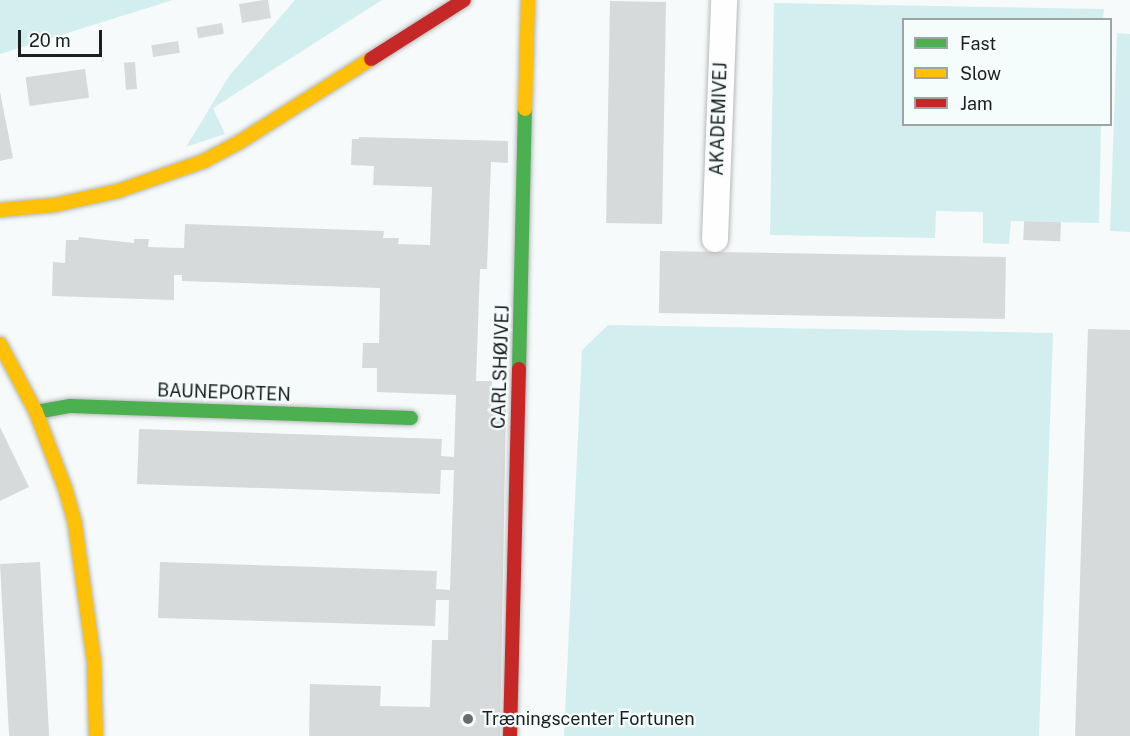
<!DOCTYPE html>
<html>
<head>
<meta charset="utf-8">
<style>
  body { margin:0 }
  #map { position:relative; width:1130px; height:736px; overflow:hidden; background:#f6fafa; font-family:"Public Sans",sans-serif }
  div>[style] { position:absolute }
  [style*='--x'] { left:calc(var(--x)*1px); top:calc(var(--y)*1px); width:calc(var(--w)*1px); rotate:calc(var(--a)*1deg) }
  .green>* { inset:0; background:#d3eeef }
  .building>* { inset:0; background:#d7dada; transform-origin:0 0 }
  .roads { filter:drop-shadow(0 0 2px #b6b9b9) drop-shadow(0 0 2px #b6b9b9) }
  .street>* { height:26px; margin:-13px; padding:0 13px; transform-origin:13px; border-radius:13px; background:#fefefe }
  .fast>* { height:14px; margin:-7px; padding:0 7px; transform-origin:7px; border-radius:7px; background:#4caf50 }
  .slow>* { height:14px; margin:-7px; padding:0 7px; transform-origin:7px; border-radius:7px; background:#ffc107 }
  .jam>* { height:14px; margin:-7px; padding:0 7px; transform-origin:7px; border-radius:7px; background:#c62828 }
  .dots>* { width:16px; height:16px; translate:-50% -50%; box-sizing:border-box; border:3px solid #f4fcfc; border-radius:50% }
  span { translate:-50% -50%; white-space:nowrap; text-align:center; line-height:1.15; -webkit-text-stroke:4.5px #f4fcfc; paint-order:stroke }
  .street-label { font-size:18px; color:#1c1f1f }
  .poi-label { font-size:18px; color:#1c1f1f }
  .left { translate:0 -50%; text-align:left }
  .legend { position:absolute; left:902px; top:18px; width:210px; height:108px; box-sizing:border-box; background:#f4fcfc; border:2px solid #9ea4a4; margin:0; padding:8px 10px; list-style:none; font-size:18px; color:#1c1f1f }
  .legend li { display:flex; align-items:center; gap:12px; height:30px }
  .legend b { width:30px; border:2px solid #9ea4a4 }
  .scale { position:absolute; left:18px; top:30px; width:84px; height:27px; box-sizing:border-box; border:3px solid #1c1f1f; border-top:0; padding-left:8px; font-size:18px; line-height:21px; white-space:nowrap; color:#1c1f1f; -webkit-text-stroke:4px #f4fcfc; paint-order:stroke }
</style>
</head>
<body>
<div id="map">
  <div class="green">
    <div style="clip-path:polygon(0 0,173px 0,0 54px)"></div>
    <div style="clip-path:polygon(295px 0,382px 0,213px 108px,225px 134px,186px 147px,229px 76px)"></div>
    <div style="clip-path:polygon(774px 3px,1104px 9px,1103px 19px,904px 20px,904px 124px,1101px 125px,1099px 223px,1011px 221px,1009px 244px,983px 243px,983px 212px,936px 211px,935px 238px,770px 235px)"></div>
    <div style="clip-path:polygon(1117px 33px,1130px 34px,1130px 232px,1110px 231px)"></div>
    <div style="clip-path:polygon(608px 325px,1053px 333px,1039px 736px,564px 736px,582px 350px)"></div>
  </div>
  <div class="building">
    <div style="clip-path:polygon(263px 0,268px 0,271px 18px,242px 23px,239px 4px)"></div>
    <div style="left:610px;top:1px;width:56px;height:222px;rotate:1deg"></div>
    <div style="left:222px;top:23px;width:11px;height:26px;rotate:80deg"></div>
    <div style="left:178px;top:41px;width:12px;height:27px;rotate:81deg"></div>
    <div style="left:135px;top:62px;width:27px;height:11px;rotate:86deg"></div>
    <div style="left:85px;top:69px;width:29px;height:60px;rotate:82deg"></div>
    <div style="clip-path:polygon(0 92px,13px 158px,0 161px)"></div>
    <div style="clip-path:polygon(359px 137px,508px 141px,508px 163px,491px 162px,487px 269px,480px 269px,476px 381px,492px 381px,491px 408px,506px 408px,500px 736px,309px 736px,310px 684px,381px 686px,380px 706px,430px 707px,432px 640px,448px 640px,449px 600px,436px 600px,435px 626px,158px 618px,160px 562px,437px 571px,436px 589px,450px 590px,454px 470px,441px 470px,440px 494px,137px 484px,139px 429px,442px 439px,441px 456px,454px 457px,456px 395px,377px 392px,377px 368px,362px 368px,363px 343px,379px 343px,380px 288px,182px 281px,182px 275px,174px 275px,174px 300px,52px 296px,53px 262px,65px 263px,66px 240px,78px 240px,79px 237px,134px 243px,134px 239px,149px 239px,148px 247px,184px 248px,185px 224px,384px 231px,383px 238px,399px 238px,398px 244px,430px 245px,432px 187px,373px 185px,374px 166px,351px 165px,352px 139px,359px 139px)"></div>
    <div style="left:1024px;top:221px;width:37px;height:19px;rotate:2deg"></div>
    <div style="left:660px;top:251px;width:346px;height:62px;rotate:1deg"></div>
    <div style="clip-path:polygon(1088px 329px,1130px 330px,1130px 736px,1075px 736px)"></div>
    <div style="clip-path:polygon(0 427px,29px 487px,0 501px)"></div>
    <div style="left:40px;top:562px;width:174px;height:40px;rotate:87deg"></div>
  </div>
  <div class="roads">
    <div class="street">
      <div style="--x:715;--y:239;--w:239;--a:-87.8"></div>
    </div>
    <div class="fast">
      <div style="--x:519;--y:369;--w:260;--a:-88.7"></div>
      <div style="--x:36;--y:412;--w:35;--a:-10"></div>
      <div style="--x:70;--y:406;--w:341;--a:2"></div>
    </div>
    <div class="slow">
      <div style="--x:525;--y:109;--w:109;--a:-88.4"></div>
      <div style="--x:0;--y:210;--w:55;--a:-5.2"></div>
      <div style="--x:55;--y:205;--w:65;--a:-12.5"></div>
      <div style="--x:118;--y:191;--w:91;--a:-19.2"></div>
      <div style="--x:204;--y:161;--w:38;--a:-28"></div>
      <div style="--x:238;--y:143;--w:157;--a:-32.3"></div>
      <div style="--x:0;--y:344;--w:77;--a:62.1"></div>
      <div style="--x:36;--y:412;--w:81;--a:69.1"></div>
      <div style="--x:65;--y:488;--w:37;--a:74"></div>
      <div style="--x:75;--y:524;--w:138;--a:82.1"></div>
      <div style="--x:94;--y:661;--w:75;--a:88.5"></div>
    </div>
    <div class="jam">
      <div style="--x:371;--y:59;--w:110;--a:-32.4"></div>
      <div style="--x:510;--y:736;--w:367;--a:-88.6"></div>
    </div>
  </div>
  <div class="dots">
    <div style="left:468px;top:719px;background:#686c6c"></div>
  </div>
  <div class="street-label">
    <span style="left:719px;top:119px;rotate:-88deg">AKADEMIVEJ</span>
    <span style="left:501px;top:367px;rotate:-88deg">CARLSHØJVEJ</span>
    <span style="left:224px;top:393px;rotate:2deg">BAUNEPORTEN</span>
  </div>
  <div class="poi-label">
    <span class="left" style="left:482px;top:719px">Træningscenter Fortunen</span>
  </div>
  <ul class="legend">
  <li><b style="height:8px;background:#4caf50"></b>Fast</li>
  <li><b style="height:8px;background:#ffc107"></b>Slow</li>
  <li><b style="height:8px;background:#c62828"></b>Jam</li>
  </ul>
  <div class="scale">20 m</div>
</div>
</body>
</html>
